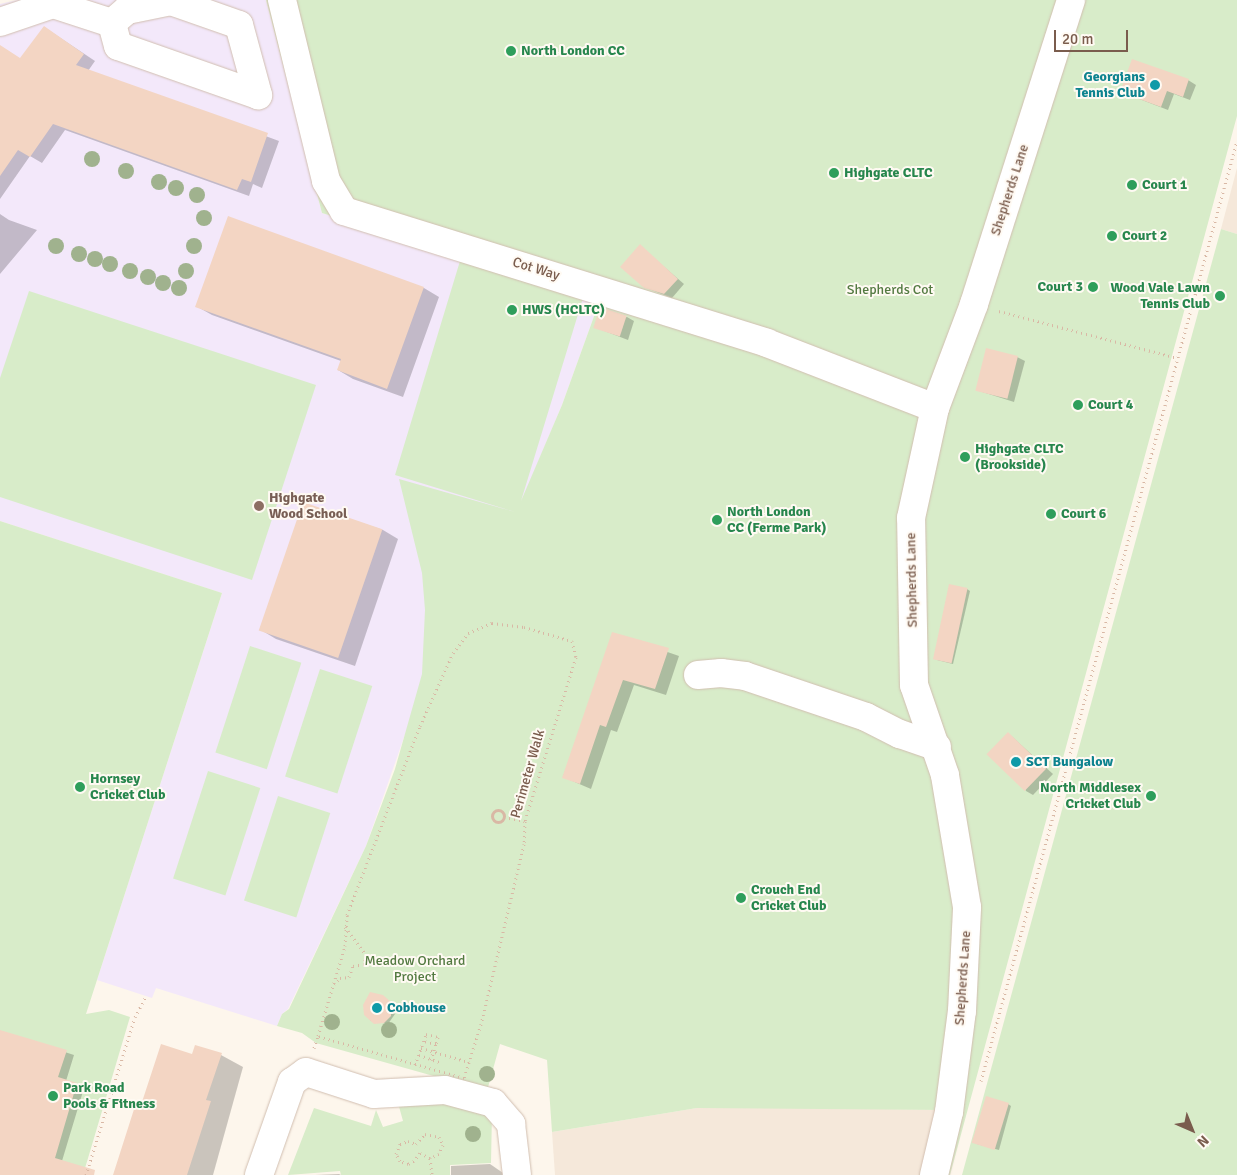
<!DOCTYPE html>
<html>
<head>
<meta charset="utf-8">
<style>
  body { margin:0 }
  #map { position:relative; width:1237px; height:1175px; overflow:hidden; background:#fdf6ec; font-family:Signika,sans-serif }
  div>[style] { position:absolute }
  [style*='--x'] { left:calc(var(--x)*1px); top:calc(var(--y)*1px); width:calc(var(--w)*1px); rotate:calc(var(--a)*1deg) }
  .residential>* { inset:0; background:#f5e8da }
  .education>* { inset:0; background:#f3e8fa }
  .green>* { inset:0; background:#d8ecc9; transform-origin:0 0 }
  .shadow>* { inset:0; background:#0003 }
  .building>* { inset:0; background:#f3d5c3; transform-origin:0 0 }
  .path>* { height:3px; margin-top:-1.5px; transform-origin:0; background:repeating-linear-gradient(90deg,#d9b8a5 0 1px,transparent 0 5px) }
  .path>.ring { margin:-1.5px; padding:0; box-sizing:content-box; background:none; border:3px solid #d9b8a5; border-radius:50% }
  .roads { filter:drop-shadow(0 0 1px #d1beb0) drop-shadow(0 0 1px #d1beb0) }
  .minor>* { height:28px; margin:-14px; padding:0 14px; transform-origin:14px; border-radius:14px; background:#fff }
  .trees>* { width:16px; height:16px; margin:-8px; border-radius:50%; background:#a0b28e }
  .dots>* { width:14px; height:14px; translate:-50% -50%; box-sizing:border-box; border:2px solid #fffaf3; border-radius:50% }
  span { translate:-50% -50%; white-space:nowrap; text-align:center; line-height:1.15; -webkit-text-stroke:4px #fffaf3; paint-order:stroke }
  .leisure-label { font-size:14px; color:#27864d; font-weight:700 }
  .left { translate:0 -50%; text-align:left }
  .right { translate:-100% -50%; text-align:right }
  .culture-label { font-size:14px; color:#0d838f; font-weight:700 }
  .street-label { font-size:14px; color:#7a5c4d }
  .park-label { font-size:14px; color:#537a41 }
  .education-label { font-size:14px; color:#785e54; font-weight:700 }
  .north { position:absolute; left:1167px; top:1105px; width:50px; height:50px; -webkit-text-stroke:4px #fffaf3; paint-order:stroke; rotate:136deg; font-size:14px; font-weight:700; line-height:20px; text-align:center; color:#7a5c4d }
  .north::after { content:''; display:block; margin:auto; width:18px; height:22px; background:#7a5c4d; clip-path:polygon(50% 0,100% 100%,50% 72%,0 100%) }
  .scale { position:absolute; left:1054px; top:30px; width:74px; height:22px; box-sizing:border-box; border:2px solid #7a5c4d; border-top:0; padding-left:6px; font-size:15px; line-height:18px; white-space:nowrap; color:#7a5c4d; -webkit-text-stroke:4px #fffaf3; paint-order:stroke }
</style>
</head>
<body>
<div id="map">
  <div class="residential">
    <div style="clip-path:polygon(1237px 168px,1237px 234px,1221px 229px)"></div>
    <div style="clip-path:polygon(764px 1107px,944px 1110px,926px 1175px,555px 1175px,552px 1132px,697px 1108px)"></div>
  </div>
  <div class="education">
    <div style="clip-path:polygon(17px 0,266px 0,322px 213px,601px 297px,562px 405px,523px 498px,409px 723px,366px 846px,288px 1009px,282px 1014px,277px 1026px,156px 988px,152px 998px,97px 980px,222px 593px,0 521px,0 4px)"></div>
  </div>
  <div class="green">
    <div style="clip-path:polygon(266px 0,1237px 0,1237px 116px,950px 1175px,926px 1175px,943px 1110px,697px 1108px,552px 1132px,547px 1060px,500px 1044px,487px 1091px,316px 1043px,302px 1033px,277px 1026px,282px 1014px,289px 1009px,366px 846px,395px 769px,422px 674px,425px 610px,422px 573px,399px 479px,515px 512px,395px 475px,460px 261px,583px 298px,521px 501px,562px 405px,601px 297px,322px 213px)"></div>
    <div style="clip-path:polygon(1221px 229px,1237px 234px,1237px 1175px,962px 1175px)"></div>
    <div style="clip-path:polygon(29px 291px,316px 385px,252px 580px,0 497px,0 378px)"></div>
    <div style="clip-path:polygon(0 521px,222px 593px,86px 1014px,109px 1010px,130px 1017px,83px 1175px,0 1175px)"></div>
    <div style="left:250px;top:646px;width:54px;height:112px;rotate:18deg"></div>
    <div style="left:320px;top:669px;width:55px;height:113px;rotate:18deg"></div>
    <div style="left:208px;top:771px;width:55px;height:113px;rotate:18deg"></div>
    <div style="left:278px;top:796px;width:55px;height:110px;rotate:18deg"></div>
    <div style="clip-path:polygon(423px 1098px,492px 1113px,491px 1163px,450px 1165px,450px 1175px,341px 1175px,340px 1171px,288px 1175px,314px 1108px,371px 1126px,376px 1110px,383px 1127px,403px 1121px,398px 1103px)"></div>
  </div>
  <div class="shadow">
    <div style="clip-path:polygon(44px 27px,95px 61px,88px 71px,279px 141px,262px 188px,253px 184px,249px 196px,65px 130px,42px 163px,30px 156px,0 199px,0 58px,21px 59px)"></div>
    <div style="clip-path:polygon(1188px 80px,1196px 85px,1190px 100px,1174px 94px,1168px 110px,1121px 92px)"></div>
    <div style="clip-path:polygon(0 214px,9px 220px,37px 230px,0 274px)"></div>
    <div style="clip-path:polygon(640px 246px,684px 284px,672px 298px,644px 287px)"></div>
    <div style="clip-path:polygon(424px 288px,439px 297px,403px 397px,353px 379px,338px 370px,341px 361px,212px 315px,196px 306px)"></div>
    <div style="clip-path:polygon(627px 317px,634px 321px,628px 340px,594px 327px)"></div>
    <div style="clip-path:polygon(1017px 357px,1025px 361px,1014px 402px,976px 390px)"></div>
    <div style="clip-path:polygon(304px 504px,383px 530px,398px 539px,355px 666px,276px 639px,261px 630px)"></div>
    <div style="clip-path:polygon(967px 589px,970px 591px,953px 664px,937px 660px,934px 658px)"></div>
    <div style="clip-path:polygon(613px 633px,679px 656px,666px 695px,634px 685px,617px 732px,611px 730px,591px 789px,563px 777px)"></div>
    <div style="clip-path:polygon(1008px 733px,1053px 774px,1033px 795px,1026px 791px)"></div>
    <div style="clip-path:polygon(387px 999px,395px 1014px,388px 1024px,371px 1021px,364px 1010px)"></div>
    <div style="clip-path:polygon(0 1031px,74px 1055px,66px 1081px,84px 1088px,62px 1161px,68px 1175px,0 1175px)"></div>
    <div style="clip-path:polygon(221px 1055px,243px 1067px,213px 1175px,114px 1175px,142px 1106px,193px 1056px)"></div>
    <div style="clip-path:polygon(1008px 1104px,1011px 1106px,999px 1150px,977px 1144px)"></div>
    <div style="clip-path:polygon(490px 1164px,506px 1175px,451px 1175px,451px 1166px)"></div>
    <div style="clip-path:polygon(339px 1174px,341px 1175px,315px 1175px)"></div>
  </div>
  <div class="building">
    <div style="clip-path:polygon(44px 26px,84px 54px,76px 65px,268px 133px,251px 182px,242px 179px,237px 190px,53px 124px,30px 157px,18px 150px,0 176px,0 45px,20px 58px)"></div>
    <div style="clip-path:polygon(1132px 59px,1189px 79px,1183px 97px,1167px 91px,1161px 107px,1120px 92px)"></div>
    <div style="clip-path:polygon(228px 216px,424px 287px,387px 389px,337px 370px,341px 359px,195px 307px)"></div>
    <div style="clip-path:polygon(640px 244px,678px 279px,664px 294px,644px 288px,620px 267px)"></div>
    <div style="left:600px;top:307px;width:28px;height:22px;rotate:18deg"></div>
    <div style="left:986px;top:348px;width:33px;height:44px;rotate:14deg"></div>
    <div style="left:303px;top:502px;width:84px;height:136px;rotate:19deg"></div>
    <div style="left:949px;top:584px;width:19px;height:77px;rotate:12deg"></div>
    <div style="clip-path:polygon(612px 632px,669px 648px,655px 689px,623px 680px,606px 727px,600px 725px,580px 784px,562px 778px)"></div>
    <div style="left:1008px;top:732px;width:53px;height:31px;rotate:44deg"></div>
    <div style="clip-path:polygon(370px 992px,383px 995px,391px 1002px,391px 1016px,384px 1023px,374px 1024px,364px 1015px,363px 1005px)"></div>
    <div style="clip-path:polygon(0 1030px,67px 1050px,58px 1077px,77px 1083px,55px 1158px,95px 1170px,94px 1175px,0 1175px)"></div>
    <div style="clip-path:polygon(161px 1044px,192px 1054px,195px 1045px,222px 1053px,206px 1100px,211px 1101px,187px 1175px,113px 1175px,136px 1103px,141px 1105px)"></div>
    <div style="left:986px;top:1096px;width:24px;height:49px;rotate:17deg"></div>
  </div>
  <div class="path">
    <div style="--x:999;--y:311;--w:185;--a:14.7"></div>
    <div style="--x:492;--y:623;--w:32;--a:7"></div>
    <div style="--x:524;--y:627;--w:50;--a:16.3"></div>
    <div style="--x:572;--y:641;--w:16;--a:76"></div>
    <div style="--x:576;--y:657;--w:172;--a:107.3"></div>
    <div style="--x:525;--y:821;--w:23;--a:92"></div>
    <div style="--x:524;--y:844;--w:185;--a:103.4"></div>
    <div style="--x:481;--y:1024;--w:57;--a:107.5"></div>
    <div style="--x:464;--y:1078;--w:152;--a:-164"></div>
    <div style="--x:318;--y:1036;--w:94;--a:-73.3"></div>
    <div style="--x:345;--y:946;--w:31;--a:-86"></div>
    <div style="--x:347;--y:915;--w:203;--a:-68.9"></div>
    <div style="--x:420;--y:726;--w:80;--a:-65.7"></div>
    <div style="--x:453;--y:653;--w:25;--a:-53"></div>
    <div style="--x:468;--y:633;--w:26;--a:-23"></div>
    <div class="ring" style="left:492px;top:810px;width:9px;height:9px"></div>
    <div style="--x:504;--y:817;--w:21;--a:11"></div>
    <div style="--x:345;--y:927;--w:35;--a:53"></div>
    <div style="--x:366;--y:955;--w:9;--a:103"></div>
    <div style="--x:364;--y:964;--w:11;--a:170"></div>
    <div style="--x:334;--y:984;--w:8;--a:-45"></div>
    <div style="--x:340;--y:978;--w:9;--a:-6"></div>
    <div style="--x:349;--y:977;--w:12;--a:-70"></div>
    <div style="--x:314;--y:1048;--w:13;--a:-72"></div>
    <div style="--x:421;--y:1048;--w:50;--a:16.3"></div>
    <div style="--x:419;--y:1055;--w:24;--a:19"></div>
    <div style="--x:431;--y:1060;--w:17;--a:-73"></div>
    <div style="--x:415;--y:1065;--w:33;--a:-70"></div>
    <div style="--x:426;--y:1034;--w:12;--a:14"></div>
    <div style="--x:438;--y:1037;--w:7;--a:106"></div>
    <div style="--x:436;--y:1044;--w:12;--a:-166"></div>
    <div style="--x:981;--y:1081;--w:974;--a:-74.77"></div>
    <div style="--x:425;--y:1134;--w:14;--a:12"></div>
    <div style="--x:439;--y:1137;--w:9;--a:63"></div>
    <div style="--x:443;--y:1145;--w:10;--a:114"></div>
    <div style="--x:439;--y:1154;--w:10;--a:156"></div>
    <div style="--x:430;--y:1158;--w:11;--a:-153"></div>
    <div style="--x:420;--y:1153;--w:10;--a:127"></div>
    <div style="--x:414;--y:1161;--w:7;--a:153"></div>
    <div style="--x:408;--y:1164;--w:9;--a:-159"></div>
    <div style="--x:400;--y:1161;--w:8;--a:-120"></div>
    <div style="--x:396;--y:1154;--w:11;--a:-68"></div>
    <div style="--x:400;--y:1144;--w:9;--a:-21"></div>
    <div style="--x:408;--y:1141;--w:9;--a:21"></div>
    <div style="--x:416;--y:1144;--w:13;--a:-48"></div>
    <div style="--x:430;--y:1158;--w:17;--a:83"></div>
    <div style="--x:86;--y:1175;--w:165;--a:-72.8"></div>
    <div style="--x:135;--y:1017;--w:24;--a:-62"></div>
  </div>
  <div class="roads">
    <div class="minor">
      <div style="--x:282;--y:0;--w:186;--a:76.3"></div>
      <div style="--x:326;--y:181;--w:35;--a:59"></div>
      <div style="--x:344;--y:211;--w:443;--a:17.3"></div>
      <div style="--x:767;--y:343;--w:180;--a:21.2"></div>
      <div style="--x:171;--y:1;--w:72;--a:19.4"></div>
      <div style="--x:239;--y:25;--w:73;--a:74.8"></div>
      <div style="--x:258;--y:95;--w:148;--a:-160.7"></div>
      <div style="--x:118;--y:46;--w:24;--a:-105"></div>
      <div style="--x:112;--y:23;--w:20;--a:-41"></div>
      <div style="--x:127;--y:10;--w:45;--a:-11.6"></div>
      <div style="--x:0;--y:22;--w:56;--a:-18.8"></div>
      <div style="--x:53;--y:4;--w:62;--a:17.9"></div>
      <div style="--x:698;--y:675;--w:23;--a:-5"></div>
      <div style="--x:721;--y:673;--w:24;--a:7"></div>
      <div style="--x:745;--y:676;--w:128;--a:18.7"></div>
      <div style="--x:866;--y:717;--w:38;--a:27"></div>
      <div style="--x:900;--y:734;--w:39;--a:19"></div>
      <div style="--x:259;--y:1175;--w:99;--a:-70.5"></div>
      <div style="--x:292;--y:1082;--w:17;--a:-36"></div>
      <div style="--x:306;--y:1072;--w:71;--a:17.9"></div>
      <div style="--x:374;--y:1094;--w:71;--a:-3.2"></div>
      <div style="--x:445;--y:1090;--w:50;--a:15.2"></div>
      <div style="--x:493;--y:1103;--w:28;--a:49"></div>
      <div style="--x:511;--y:1124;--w:51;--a:83.3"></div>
      <div style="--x:934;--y:1175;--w:65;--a:-76.6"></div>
      <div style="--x:949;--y:1112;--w:102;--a:-82.7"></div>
      <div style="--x:962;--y:1011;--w:104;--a:-87.2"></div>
      <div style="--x:967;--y:907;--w:134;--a:-99.5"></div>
      <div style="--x:945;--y:775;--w:95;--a:-109"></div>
      <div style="--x:914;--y:685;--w:167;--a:-91"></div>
      <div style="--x:911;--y:518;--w:113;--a:-77.7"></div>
      <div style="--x:935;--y:408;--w:111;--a:-69.4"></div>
      <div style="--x:974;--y:304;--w:319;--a:-72.3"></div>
    </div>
  </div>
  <div class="trees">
    <div style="left:92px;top:159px"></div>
    <div style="left:126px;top:171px"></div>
    <div style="left:159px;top:182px"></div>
    <div style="left:176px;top:188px"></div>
    <div style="left:197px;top:195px"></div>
    <div style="left:204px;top:218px"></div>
    <div style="left:56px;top:246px"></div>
    <div style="left:194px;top:246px"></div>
    <div style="left:79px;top:254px"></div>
    <div style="left:95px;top:259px"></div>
    <div style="left:110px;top:264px"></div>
    <div style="left:130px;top:271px"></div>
    <div style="left:186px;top:271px"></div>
    <div style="left:148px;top:277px"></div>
    <div style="left:163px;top:283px"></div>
    <div style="left:179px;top:288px"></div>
    <div style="left:332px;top:1022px"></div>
    <div style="left:389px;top:1030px"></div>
    <div style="left:487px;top:1074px"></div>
    <div style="left:473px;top:1134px"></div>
  </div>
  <div class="dots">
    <div style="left:511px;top:51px;background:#2e9e5b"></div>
    <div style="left:1155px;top:85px;background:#0f9aa8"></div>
    <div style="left:834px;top:173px;background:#2e9e5b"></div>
    <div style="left:1132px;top:185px;background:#2e9e5b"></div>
    <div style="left:1112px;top:236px;background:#2e9e5b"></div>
    <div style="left:1093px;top:287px;background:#2e9e5b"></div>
    <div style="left:1220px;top:296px;background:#2e9e5b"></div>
    <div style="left:512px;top:310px;background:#2e9e5b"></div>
    <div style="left:1078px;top:405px;background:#2e9e5b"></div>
    <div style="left:965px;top:457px;background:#2e9e5b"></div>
    <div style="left:259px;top:506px;background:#8d6e63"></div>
    <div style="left:1051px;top:514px;background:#2e9e5b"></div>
    <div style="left:717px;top:520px;background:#2e9e5b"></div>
    <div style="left:1016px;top:762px;background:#0f9aa8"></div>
    <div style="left:80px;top:787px;background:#2e9e5b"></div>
    <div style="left:1151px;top:796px;background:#2e9e5b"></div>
    <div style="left:741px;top:898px;background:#2e9e5b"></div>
    <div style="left:377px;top:1008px;background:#0f9aa8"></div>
    <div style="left:53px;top:1096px;background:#2e9e5b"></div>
  </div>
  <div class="leisure-label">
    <span class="left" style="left:521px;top:51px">North London CC</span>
    <span class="left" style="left:844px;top:173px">Highgate CLTC</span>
    <span class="left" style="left:1142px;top:185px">Court 1</span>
    <span class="left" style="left:1122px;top:236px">Court 2</span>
    <span class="right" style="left:1083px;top:287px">Court 3</span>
    <span class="right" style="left:1210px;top:296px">Wood Vale Lawn<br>Tennis Club</span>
    <span class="left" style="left:522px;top:310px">HWS (HCLTC)</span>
    <span class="left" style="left:1088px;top:405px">Court 4</span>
    <span class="left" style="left:975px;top:457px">Highgate CLTC<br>(Brookside)</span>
    <span class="left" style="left:727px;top:520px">North London<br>CC (Ferme Park)</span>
    <span class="left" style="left:1061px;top:514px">Court 6</span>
    <span class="left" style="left:90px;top:787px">Hornsey<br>Cricket Club</span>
    <span class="right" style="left:1141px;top:796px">North Middlesex<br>Cricket Club</span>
    <span class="left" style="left:751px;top:898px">Crouch End<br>Cricket Club</span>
    <span class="left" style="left:63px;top:1096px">Park Road<br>Pools &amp; Fitness</span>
  </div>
  <div class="culture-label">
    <span class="right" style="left:1145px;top:85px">Georgians<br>Tennis Club</span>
    <span class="left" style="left:1026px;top:762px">SCT Bungalow</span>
    <span class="left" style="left:387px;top:1008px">Cobhouse</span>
  </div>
  <div class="street-label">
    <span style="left:1010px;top:190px;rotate:-72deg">Shepherds Lane</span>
    <span style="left:536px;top:269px;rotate:17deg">Cot Way</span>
    <span style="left:912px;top:580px;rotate:-91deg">Shepherds Lane</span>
    <span style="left:528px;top:774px;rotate:-74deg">Perimeter Walk</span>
    <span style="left:963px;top:978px;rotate:-86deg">Shepherds Lane</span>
  </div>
  <div class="park-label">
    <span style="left:890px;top:290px">Shepherds Cot</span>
    <span style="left:415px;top:969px">Meadow Orchard<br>Project</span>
  </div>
  <div class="education-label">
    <span class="left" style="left:269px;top:506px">Highgate<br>Wood School</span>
  </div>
  <div class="north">N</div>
  <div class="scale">20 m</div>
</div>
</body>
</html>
